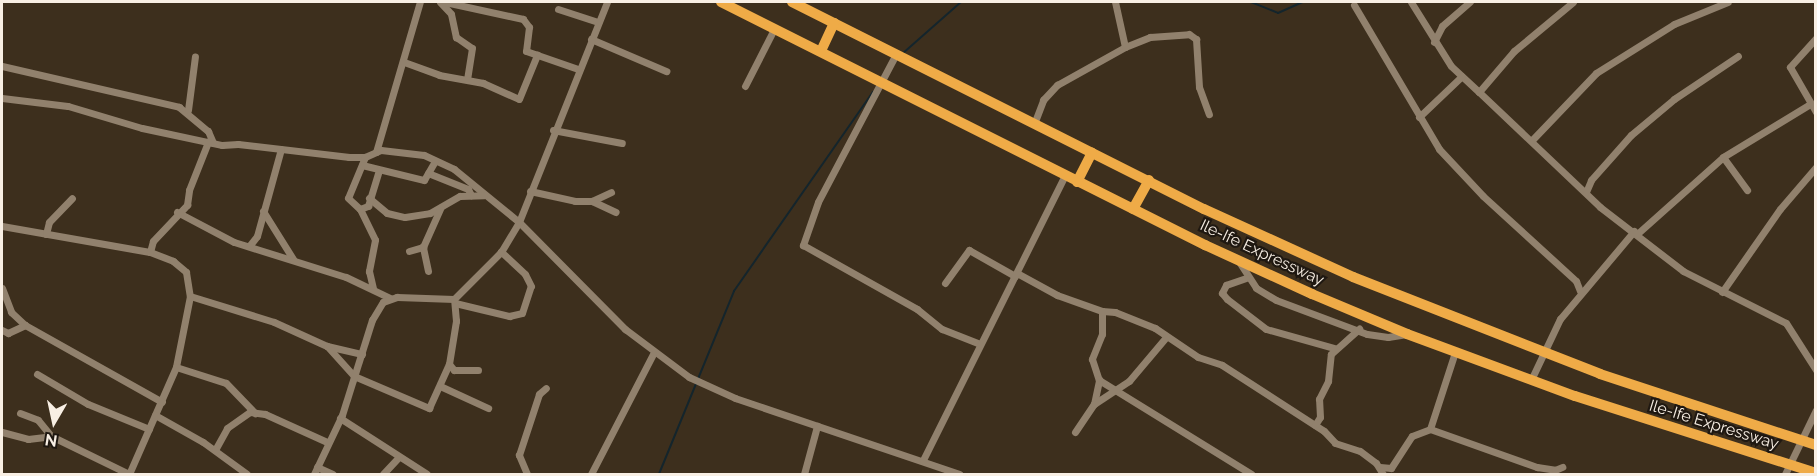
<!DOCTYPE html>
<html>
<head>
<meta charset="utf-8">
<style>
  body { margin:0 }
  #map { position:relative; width:1817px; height:476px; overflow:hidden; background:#3d2f1d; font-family:Raleway,sans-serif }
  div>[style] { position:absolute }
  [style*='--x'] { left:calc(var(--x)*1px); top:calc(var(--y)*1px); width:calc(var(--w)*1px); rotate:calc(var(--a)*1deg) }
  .stream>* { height:2px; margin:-1px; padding:0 1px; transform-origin:1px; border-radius:1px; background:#14252c }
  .minor>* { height:7px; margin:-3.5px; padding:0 3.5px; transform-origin:3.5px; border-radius:3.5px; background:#91816d }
  .highway>* { height:10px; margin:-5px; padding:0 5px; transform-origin:5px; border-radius:5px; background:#efab47 }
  span { translate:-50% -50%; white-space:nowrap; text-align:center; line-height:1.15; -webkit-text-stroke:4.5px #1f1811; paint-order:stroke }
  .street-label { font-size:16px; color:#f8efe4 }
  .frame { position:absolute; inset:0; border:3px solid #f8efe4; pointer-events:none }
  .north { position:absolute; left:24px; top:392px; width:60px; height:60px; -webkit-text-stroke:4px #1f1811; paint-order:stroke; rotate:189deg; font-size:16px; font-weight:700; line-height:24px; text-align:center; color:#f8efe4 }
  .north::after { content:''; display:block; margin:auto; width:21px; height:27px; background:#f8efe4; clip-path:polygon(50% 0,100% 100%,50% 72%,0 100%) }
</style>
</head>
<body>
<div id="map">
  <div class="stream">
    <div style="--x:1251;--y:2;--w:29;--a:22"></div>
    <div style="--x:1278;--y:13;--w:27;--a:-24"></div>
    <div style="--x:902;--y:54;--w:79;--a:-41.4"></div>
    <div style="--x:659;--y:474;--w:198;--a:-67.7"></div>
    <div style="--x:734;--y:291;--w:243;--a:-55.1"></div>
  </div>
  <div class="minor">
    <div style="--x:440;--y:2;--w:16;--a:47"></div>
    <div style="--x:451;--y:14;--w:24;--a:78"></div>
    <div style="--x:456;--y:37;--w:19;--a:35"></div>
    <div style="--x:472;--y:48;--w:31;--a:99"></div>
    <div style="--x:445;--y:2;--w:80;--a:12.3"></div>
    <div style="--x:523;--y:19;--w:10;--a:53"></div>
    <div style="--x:529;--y:27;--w:24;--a:97"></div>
    <div style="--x:526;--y:51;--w:55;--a:19.1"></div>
    <div style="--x:1411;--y:2;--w:75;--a:58"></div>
    <div style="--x:1451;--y:66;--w:38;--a:43"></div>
    <div style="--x:1573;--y:2;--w:77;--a:140.3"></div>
    <div style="--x:1514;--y:51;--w:54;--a:130.5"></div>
    <div style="--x:1479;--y:92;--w:167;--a:43.5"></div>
    <div style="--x:1600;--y:207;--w:105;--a:37.6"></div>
    <div style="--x:1683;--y:271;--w:115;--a:26.8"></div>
    <div style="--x:1786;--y:323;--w:56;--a:57.4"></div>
    <div style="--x:1354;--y:5;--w:167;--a:59.4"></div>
    <div style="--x:1439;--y:149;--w:64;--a:46.9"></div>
    <div style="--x:1483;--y:196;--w:126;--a:42.4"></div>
    <div style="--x:1576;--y:281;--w:11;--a:68"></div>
    <div style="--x:558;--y:9;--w:42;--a:18"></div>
    <div style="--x:1816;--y:38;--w:39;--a:132"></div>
    <div style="--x:1790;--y:67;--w:52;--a:60"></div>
    <div style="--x:591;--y:39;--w:82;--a:23.1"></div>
    <div style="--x:1434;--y:42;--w:18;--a:-63"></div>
    <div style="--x:1442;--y:26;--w:37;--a:-41"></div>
    <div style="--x:1125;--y:47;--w:27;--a:-22"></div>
    <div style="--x:1150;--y:37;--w:39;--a:-4"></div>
    <div style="--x:1189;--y:34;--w:9;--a:36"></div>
    <div style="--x:1196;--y:39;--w:48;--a:86.4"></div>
    <div style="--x:1199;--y:87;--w:29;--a:70"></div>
    <div style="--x:896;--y:54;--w:167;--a:117.8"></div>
    <div style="--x:818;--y:202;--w:46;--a:109.2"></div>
    <div style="--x:803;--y:245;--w:131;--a:29.3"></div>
    <div style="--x:917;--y:309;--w:32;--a:39"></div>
    <div style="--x:942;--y:329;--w:41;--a:21.5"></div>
    <div style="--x:404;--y:62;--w:37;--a:20"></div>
    <div style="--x:439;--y:75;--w:45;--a:10.3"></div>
    <div style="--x:483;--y:83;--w:39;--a:24"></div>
    <div style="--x:519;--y:99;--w:48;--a:-67.8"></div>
    <div style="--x:2;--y:66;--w:182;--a:13"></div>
    <div style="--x:179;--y:107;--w:38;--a:40"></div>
    <div style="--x:208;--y:131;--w:13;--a:67"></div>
    <div style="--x:745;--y:86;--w:64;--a:-63"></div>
    <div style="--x:2;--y:98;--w:66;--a:6.9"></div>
    <div style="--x:68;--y:106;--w:77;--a:16.6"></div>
    <div style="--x:142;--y:128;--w:82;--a:12"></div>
    <div style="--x:222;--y:145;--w:16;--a:-4"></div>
    <div style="--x:238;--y:144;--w:112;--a:6.7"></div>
    <div style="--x:349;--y:157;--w:16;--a:0"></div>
    <div style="--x:365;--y:157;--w:17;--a:-24"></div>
    <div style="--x:381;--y:150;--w:43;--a:6.6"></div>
    <div style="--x:424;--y:155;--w:33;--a:25"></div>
    <div style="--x:454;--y:169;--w:84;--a:39.2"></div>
    <div style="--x:519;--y:222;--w:151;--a:45.3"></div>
    <div style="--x:625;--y:329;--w:80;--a:36.9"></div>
    <div style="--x:689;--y:377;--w:51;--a:24.5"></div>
    <div style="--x:735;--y:398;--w:237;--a:18.7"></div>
    <div style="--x:188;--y:110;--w:54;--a:-82.6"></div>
    <div style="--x:1419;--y:117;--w:59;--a:-43.6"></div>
    <div style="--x:1034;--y:124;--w:26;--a:-69"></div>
    <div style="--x:1043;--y:100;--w:21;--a:-47"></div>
    <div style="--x:1057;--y:85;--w:78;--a:-29.2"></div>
    <div style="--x:1125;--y:47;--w:46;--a:-102.5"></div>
    <div style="--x:553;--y:130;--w:70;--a:10.7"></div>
    <div style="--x:1533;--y:139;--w:91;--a:-46.3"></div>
    <div style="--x:1596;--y:73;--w:92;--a:-32.1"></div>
    <div style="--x:1674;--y:24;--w:58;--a:-22.2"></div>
    <div style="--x:376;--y:152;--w:156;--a:-73.7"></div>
    <div style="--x:365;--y:157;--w:44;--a:112.5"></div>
    <div style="--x:348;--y:198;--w:16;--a:43"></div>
    <div style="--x:360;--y:209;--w:34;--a:64"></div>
    <div style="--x:375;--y:240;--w:32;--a:101"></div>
    <div style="--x:369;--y:271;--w:18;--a:77"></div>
    <div style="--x:1723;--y:157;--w:41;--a:54"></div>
    <div style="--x:362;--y:165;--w:64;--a:13.6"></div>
    <div style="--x:424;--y:180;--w:22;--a:-60"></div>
    <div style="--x:428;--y:173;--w:43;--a:21.8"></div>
    <div style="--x:468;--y:189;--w:7;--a:63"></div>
    <div style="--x:530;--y:191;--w:46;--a:12.5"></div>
    <div style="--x:575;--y:201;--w:17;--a:0"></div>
    <div style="--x:592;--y:201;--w:21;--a:-25"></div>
    <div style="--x:1586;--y:192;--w:13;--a:-67"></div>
    <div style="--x:1591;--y:180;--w:60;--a:-48.4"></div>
    <div style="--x:1631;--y:135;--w:56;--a:-39.9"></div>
    <div style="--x:1674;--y:99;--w:77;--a:-33.9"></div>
    <div style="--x:369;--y:198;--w:23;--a:40"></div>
    <div style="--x:387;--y:213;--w:18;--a:13"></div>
    <div style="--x:405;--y:217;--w:25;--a:-9"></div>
    <div style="--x:430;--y:213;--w:34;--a:-30"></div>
    <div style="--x:460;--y:196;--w:24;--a:-2"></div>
    <div style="--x:592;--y:201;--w:26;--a:25"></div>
    <div style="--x:360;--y:209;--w:9;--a:-21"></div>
    <div style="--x:368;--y:206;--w:37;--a:-73"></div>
    <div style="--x:263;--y:211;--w:57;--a:58"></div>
    <div style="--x:177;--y:212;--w:64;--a:27.8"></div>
    <div style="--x:234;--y:242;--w:117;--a:17.4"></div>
    <div style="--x:346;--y:277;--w:49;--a:25.5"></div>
    <div style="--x:2;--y:226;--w:150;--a:10"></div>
    <div style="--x:150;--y:252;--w:25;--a:21"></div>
    <div style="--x:173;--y:261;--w:17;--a:40"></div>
    <div style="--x:186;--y:272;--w:24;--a:81"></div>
    <div style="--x:190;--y:296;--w:72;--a:101.2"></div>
    <div style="--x:176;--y:367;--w:117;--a:113.7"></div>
    <div style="--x:46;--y:234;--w:12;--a:-76"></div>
    <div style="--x:49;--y:222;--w:33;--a:-46"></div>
    <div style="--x:1637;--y:234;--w:115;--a:-41.8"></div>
    <div style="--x:1723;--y:157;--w:102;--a:-31.3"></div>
    <div style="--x:250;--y:245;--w:11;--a:-52"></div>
    <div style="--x:257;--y:236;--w:90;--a:-74.6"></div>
    <div style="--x:409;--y:251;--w:15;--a:-16"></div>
    <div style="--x:150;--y:252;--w:11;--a:-75"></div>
    <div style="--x:153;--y:241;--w:50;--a:-46.6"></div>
    <div style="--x:187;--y:205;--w:15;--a:-82"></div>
    <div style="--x:189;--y:190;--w:52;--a:-68.4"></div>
    <div style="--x:1238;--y:260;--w:33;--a:57"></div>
    <div style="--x:1256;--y:288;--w:23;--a:31"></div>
    <div style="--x:1276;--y:300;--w:97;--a:20.5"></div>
    <div style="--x:1367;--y:334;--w:21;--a:8"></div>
    <div style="--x:1388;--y:337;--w:19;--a:-9"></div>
    <div style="--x:428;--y:271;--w:25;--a:-102"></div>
    <div style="--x:423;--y:247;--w:42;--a:-65.9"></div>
    <div style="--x:1017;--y:273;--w:46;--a:28.8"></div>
    <div style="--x:1057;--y:295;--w:48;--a:19.6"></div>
    <div style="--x:1102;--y:311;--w:23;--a:90"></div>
    <div style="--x:1102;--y:334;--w:27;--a:112"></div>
    <div style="--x:1092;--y:359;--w:22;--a:72"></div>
    <div style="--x:1099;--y:380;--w:179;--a:31.7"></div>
    <div style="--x:1246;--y:278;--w:21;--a:161"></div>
    <div style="--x:1226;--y:285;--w:9;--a:117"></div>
    <div style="--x:1222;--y:293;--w:8;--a:50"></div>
    <div style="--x:1227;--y:299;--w:49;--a:37.6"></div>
    <div style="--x:1266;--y:329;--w:71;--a:15.6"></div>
    <div style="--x:945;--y:283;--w:41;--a:-54"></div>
    <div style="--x:969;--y:250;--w:53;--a:29.5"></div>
    <div style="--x:2;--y:288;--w:26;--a:69"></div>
    <div style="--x:11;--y:312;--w:19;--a:43"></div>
    <div style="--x:25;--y:325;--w:157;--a:29.3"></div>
    <div style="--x:1722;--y:292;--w:101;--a:-55.1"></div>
    <div style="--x:1780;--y:209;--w:55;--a:-49.4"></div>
    <div style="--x:190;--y:296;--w:88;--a:17.2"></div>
    <div style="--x:274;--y:322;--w:58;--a:24.4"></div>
    <div style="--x:327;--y:346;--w:36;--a:13"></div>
    <div style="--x:455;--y:303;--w:56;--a:13.5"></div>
    <div style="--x:509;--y:316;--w:13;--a:-13"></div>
    <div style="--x:522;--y:313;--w:28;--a:-72"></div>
    <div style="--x:531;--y:286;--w:13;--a:-117"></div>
    <div style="--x:525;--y:274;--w:33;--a:-137"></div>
    <div style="--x:1102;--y:311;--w:13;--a:4"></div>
    <div style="--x:1115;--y:312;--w:43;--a:21.8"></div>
    <div style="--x:1155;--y:328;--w:52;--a:34"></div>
    <div style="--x:1198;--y:357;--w:25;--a:18"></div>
    <div style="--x:1222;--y:365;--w:121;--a:32.9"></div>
    <div style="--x:1324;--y:431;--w:16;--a:47"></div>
    <div style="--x:1335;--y:443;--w:26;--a:18"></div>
    <div style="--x:1360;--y:451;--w:20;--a:37"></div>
    <div style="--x:1376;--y:463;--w:13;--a:58"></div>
    <div style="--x:2;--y:330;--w:7;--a:27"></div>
    <div style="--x:8;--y:333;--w:19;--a:-25"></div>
    <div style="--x:327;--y:346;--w:40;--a:48"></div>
    <div style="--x:354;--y:376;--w:82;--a:23.1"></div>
    <div style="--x:429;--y:408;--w:48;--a:-65.6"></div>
    <div style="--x:449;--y:364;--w:44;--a:-80.8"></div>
    <div style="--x:456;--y:321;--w:22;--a:-95"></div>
    <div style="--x:449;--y:364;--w:8;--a:50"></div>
    <div style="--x:454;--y:370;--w:24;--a:0"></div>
    <div style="--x:176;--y:367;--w:52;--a:17.7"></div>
    <div style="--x:226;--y:383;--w:42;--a:46"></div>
    <div style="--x:37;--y:374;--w:59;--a:30.5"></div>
    <div style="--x:88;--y:404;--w:66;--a:22.3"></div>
    <div style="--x:1531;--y:380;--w:68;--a:-64.6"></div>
    <div style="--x:1560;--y:319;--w:115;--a:-49.9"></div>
    <div style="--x:440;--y:386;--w:53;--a:24.6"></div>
    <div style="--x:1094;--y:404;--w:25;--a:-78"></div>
    <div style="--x:20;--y:413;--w:19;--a:21"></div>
    <div style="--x:38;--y:420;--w:21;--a:51"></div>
    <div style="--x:51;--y:436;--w:87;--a:26"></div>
    <div style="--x:155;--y:415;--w:55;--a:29.4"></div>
    <div style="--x:203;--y:442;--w:54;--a:36"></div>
    <div style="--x:340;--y:418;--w:103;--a:32.8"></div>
    <div style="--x:1315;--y:425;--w:9;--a:-58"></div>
    <div style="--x:1320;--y:417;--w:18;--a:-93"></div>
    <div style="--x:1319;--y:399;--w:20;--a:-63"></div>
    <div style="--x:1328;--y:381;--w:27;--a:-84"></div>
    <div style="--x:1331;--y:354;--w:38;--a:-42"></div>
    <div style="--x:1430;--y:429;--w:81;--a:-72"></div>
    <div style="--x:2;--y:432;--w:27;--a:15"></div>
    <div style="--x:28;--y:439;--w:23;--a:-7"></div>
    <div style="--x:1075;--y:432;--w:34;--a:-56"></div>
    <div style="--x:1094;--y:404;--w:42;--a:-33.3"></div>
    <div style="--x:1129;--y:381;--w:57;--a:-49.9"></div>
    <div style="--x:215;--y:450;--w:25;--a:-61"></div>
    <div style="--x:227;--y:428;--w:28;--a:-35"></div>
    <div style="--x:250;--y:412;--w:15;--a:8"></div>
    <div style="--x:265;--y:414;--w:68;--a:24.3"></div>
    <div style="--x:923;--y:460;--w:318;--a:-63.5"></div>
    <div style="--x:317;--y:467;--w:17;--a:24"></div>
    <div style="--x:1380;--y:467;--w:11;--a:5"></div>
    <div style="--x:1391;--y:468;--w:38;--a:-57"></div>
    <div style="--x:1412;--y:436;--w:19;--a:-21"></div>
    <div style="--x:1430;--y:429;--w:114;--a:19.6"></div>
    <div style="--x:1537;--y:467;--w:18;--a:9"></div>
    <div style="--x:1555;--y:470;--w:8;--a:-23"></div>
    <div style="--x:314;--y:474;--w:65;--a:-64.6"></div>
    <div style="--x:342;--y:415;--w:100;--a:-72.5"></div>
    <div style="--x:372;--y:320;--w:21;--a:-59"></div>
    <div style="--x:383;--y:302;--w:15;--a:-20"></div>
    <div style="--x:397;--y:297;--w:57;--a:2"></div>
    <div style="--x:454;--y:299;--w:66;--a:-45"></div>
    <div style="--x:501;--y:252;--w:35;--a:-59"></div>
    <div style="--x:519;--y:222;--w:237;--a:-68.2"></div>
    <div style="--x:383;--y:474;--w:23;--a:-47"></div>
    <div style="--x:527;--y:474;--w:21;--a:-113"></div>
    <div style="--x:519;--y:455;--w:64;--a:-71.8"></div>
    <div style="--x:539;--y:394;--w:9;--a:-41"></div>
    <div style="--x:591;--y:474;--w:135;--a:-62.7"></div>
    <div style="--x:804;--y:474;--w:50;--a:-74.8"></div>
    <div style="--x:1785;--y:474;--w:71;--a:-64.2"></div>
  </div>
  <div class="highway">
    <div style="--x:721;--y:2;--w:542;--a:26.66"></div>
    <div style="--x:1205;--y:245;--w:118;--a:24.6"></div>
    <div style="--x:1312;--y:294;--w:103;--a:22.8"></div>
    <div style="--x:1407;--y:334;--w:179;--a:20.3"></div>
    <div style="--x:1575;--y:396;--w:253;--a:17.7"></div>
    <div style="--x:792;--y:2;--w:461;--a:26.7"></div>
    <div style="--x:1204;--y:209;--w:164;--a:24.5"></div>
    <div style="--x:1353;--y:277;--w:265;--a:21.4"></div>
    <div style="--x:1600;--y:374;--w:227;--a:18.2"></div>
    <div style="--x:821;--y:51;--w:31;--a:-65"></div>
    <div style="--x:1077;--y:182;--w:33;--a:-63"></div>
    <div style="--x:1133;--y:209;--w:33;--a:-61"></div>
  </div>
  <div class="street-label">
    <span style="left:1262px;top:253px;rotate:25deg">Ile-Ife Expressway</span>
    <span style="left:1714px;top:425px;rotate:17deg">Ile-Ife Expressway</span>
  </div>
  <div class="frame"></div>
  <div class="north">N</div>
</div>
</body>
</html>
